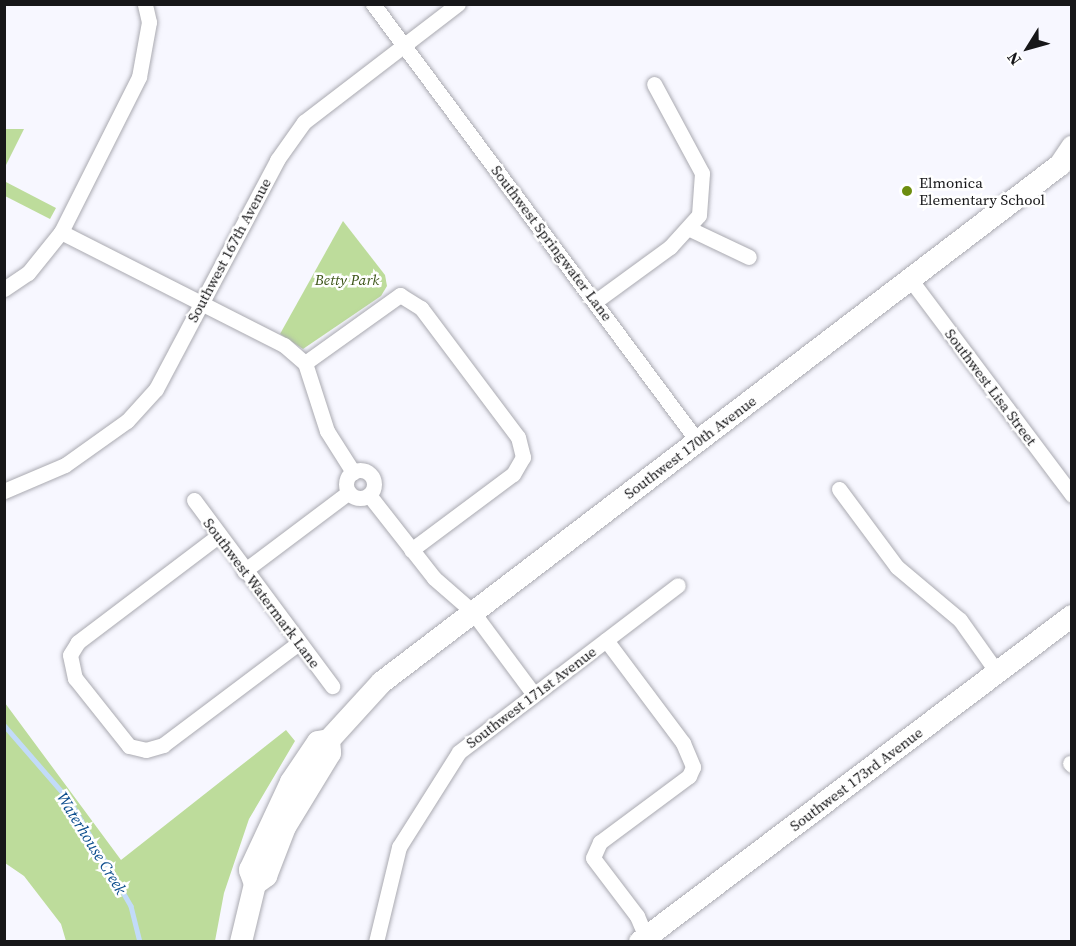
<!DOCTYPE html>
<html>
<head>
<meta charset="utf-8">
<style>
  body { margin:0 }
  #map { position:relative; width:1076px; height:946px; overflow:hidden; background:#f7f7ff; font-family:"Source Serif 4",serif }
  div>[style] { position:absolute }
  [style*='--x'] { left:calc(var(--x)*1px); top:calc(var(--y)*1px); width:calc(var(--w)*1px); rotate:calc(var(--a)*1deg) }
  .green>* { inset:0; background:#bddc9b }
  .stream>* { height:4.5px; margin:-2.25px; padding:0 2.25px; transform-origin:2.25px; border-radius:2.25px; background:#c2dbf9 }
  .roads { filter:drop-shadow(0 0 2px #aaaab1) drop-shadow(0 0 2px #aaaab1) }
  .street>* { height:15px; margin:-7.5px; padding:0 7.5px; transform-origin:7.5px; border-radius:7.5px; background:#fff }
  .street>.ring { margin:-7.5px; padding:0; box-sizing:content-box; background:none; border:15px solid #fff; border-radius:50% }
  .secondary>* { height:22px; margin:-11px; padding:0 11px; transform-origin:11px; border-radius:11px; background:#fff }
  .dots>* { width:16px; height:16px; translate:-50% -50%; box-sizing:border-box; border:3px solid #fff; border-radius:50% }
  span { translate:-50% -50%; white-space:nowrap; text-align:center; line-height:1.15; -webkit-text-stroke:5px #fff; paint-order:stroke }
  .poi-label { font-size:15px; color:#171719 }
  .left { translate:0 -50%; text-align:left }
  .street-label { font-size:15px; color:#171719 }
  .park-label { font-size:15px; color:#3b5416; font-style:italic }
  .water-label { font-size:16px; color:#0b4d8d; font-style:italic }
  .frame { position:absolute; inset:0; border:6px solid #171719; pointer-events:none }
  .north { position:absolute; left:998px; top:18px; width:60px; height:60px; -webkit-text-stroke:4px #fff; paint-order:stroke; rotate:233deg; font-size:16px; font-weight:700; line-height:24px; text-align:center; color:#171719 }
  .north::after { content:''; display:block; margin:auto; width:21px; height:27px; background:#171719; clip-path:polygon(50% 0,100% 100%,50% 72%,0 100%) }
</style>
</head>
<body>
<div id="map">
  <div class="green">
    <div style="clip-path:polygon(5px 129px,24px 129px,5px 167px,4px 129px)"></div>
    <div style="clip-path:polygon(4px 181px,56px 208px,50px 219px,5px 196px)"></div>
    <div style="clip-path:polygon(343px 221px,385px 275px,387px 286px,381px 296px,303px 349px,280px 334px)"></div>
    <div style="clip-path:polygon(5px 703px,121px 860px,286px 730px,295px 741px,249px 819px,224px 893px,215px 941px,66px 941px,61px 924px,24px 876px,5px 863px)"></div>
  </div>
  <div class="stream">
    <div style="--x:4;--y:725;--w:101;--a:49"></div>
    <div style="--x:70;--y:801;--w:121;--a:59.8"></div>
    <div style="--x:131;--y:906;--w:37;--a:76"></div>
  </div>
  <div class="roads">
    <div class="street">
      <div style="--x:373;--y:4;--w:545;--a:53.42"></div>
      <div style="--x:690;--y:229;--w:65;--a:25.4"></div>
      <div style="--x:61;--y:232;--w:250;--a:26.9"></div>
      <div style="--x:284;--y:345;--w:28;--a:41"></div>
      <div style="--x:305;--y:363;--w:71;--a:72.1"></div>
      <div style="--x:327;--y:431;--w:49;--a:57.6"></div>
      <div style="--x:910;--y:279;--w:270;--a:53.1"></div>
      <div style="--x:4;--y:289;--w:29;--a:-34"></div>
      <div style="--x:28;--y:273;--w:53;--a:-51.2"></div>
      <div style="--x:61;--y:232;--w:174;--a:-63.3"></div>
      <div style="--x:139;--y:77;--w:56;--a:-79.7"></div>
      <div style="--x:149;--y:22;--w:18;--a:-103"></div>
      <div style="--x:596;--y:301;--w:92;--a:-36.1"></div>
      <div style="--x:670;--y:247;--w:43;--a:-47.8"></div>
      <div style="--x:699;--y:215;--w:42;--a:-85.9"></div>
      <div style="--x:702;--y:173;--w:101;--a:-118.3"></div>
      <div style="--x:305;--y:363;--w:117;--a:-35.6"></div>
      <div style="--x:400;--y:295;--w:25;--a:32"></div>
      <div style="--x:421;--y:308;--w:161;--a:53.1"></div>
      <div style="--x:518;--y:437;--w:21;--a:76"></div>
      <div style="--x:523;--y:457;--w:20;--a:120"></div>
      <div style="--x:513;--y:474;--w:127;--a:143.3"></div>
      <div class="ring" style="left:346px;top:470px;width:13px;height:13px"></div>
      <div style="--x:839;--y:489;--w:97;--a:53.4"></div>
      <div style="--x:897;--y:567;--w:82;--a:40.1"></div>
      <div style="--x:960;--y:620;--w:64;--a:54.6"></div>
      <div style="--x:4;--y:491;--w:66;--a:-23.1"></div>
      <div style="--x:65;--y:465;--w:76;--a:-35.4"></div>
      <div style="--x:127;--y:421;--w:43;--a:-47.8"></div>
      <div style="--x:156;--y:389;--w:259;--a:-62.1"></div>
      <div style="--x:277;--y:160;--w:47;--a:-54.6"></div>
      <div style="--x:304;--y:122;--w:194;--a:-37.5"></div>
      <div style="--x:369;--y:495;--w:105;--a:51.9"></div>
      <div style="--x:434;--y:578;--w:50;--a:41"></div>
      <div style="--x:472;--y:611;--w:102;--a:53.4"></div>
      <div style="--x:194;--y:500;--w:232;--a:53.4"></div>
      <div style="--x:218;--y:536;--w:176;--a:142.9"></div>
      <div style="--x:78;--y:642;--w:15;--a:122"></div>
      <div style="--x:70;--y:655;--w:24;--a:78"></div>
      <div style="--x:75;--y:678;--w:87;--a:51.5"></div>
      <div style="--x:129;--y:746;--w:17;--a:13"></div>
      <div style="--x:146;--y:750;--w:18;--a:-16"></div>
      <div style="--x:163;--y:745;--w:168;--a:-37"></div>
      <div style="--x:244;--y:571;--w:131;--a:-37"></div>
      <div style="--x:606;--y:640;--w:129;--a:53.2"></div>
      <div style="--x:683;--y:743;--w:26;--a:67"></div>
      <div style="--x:693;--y:767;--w:10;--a:114"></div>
      <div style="--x:689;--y:776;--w:111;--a:143.4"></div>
      <div style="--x:600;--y:842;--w:17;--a:114"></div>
      <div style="--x:593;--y:858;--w:73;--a:52.8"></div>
      <div style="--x:637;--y:916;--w:28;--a:67"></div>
      <div style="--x:1070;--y:763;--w:3;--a:45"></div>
      <div style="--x:376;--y:942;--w:98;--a:-76.4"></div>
      <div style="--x:399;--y:847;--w:112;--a:-57.7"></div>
      <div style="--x:459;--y:752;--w:275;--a:-37.3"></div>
    </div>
    <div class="secondary">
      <div style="--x:255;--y:884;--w:15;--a:-110"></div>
      <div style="--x:250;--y:870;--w:97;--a:-65"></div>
      <div style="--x:291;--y:782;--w:48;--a:-56"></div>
      <div style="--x:318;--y:742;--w:11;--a:-10"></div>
      <div style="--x:329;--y:740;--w:79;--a:-47.6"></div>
      <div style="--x:382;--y:682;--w:853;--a:-37.33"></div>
      <div style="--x:1060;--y:165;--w:22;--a:-56"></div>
      <div style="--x:241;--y:942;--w:60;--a:-76.4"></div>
      <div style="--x:255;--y:884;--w:14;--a:-36"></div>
      <div style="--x:266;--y:876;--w:53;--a:-68.8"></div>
      <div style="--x:285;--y:827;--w:87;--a:-58.7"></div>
      <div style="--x:330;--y:753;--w:13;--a:-94"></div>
      <div style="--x:640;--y:942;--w:541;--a:-37.04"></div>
    </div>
  </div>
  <div class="dots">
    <div style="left:907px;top:191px;background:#6d8d0f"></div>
  </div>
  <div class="poi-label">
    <span class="left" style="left:919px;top:191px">Elmonica<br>Elementary School</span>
  </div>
  <div class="street-label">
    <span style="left:552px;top:243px;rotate:53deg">Southwest Springwater Lane</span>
    <span style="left:229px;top:250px;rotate:-62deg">Southwest 167th Avenue</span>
    <span style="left:991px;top:387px;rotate:53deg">Southwest Lisa Street</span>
    <span style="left:690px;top:447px;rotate:-37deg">Southwest 170th Avenue</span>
    <span style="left:262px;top:593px;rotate:53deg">Southwest Watermark Lane</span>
    <span style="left:531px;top:697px;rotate:-37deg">Southwest 171st Avenue</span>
    <span style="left:856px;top:779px;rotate:-37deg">Southwest 173rd Avenue</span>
  </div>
  <div class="park-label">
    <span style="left:347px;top:280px">Betty Park</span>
  </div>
  <div class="water-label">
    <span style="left:92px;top:843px;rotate:58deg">Waterhouse Creek</span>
  </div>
  <div class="frame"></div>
  <div class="north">N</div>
</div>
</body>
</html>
